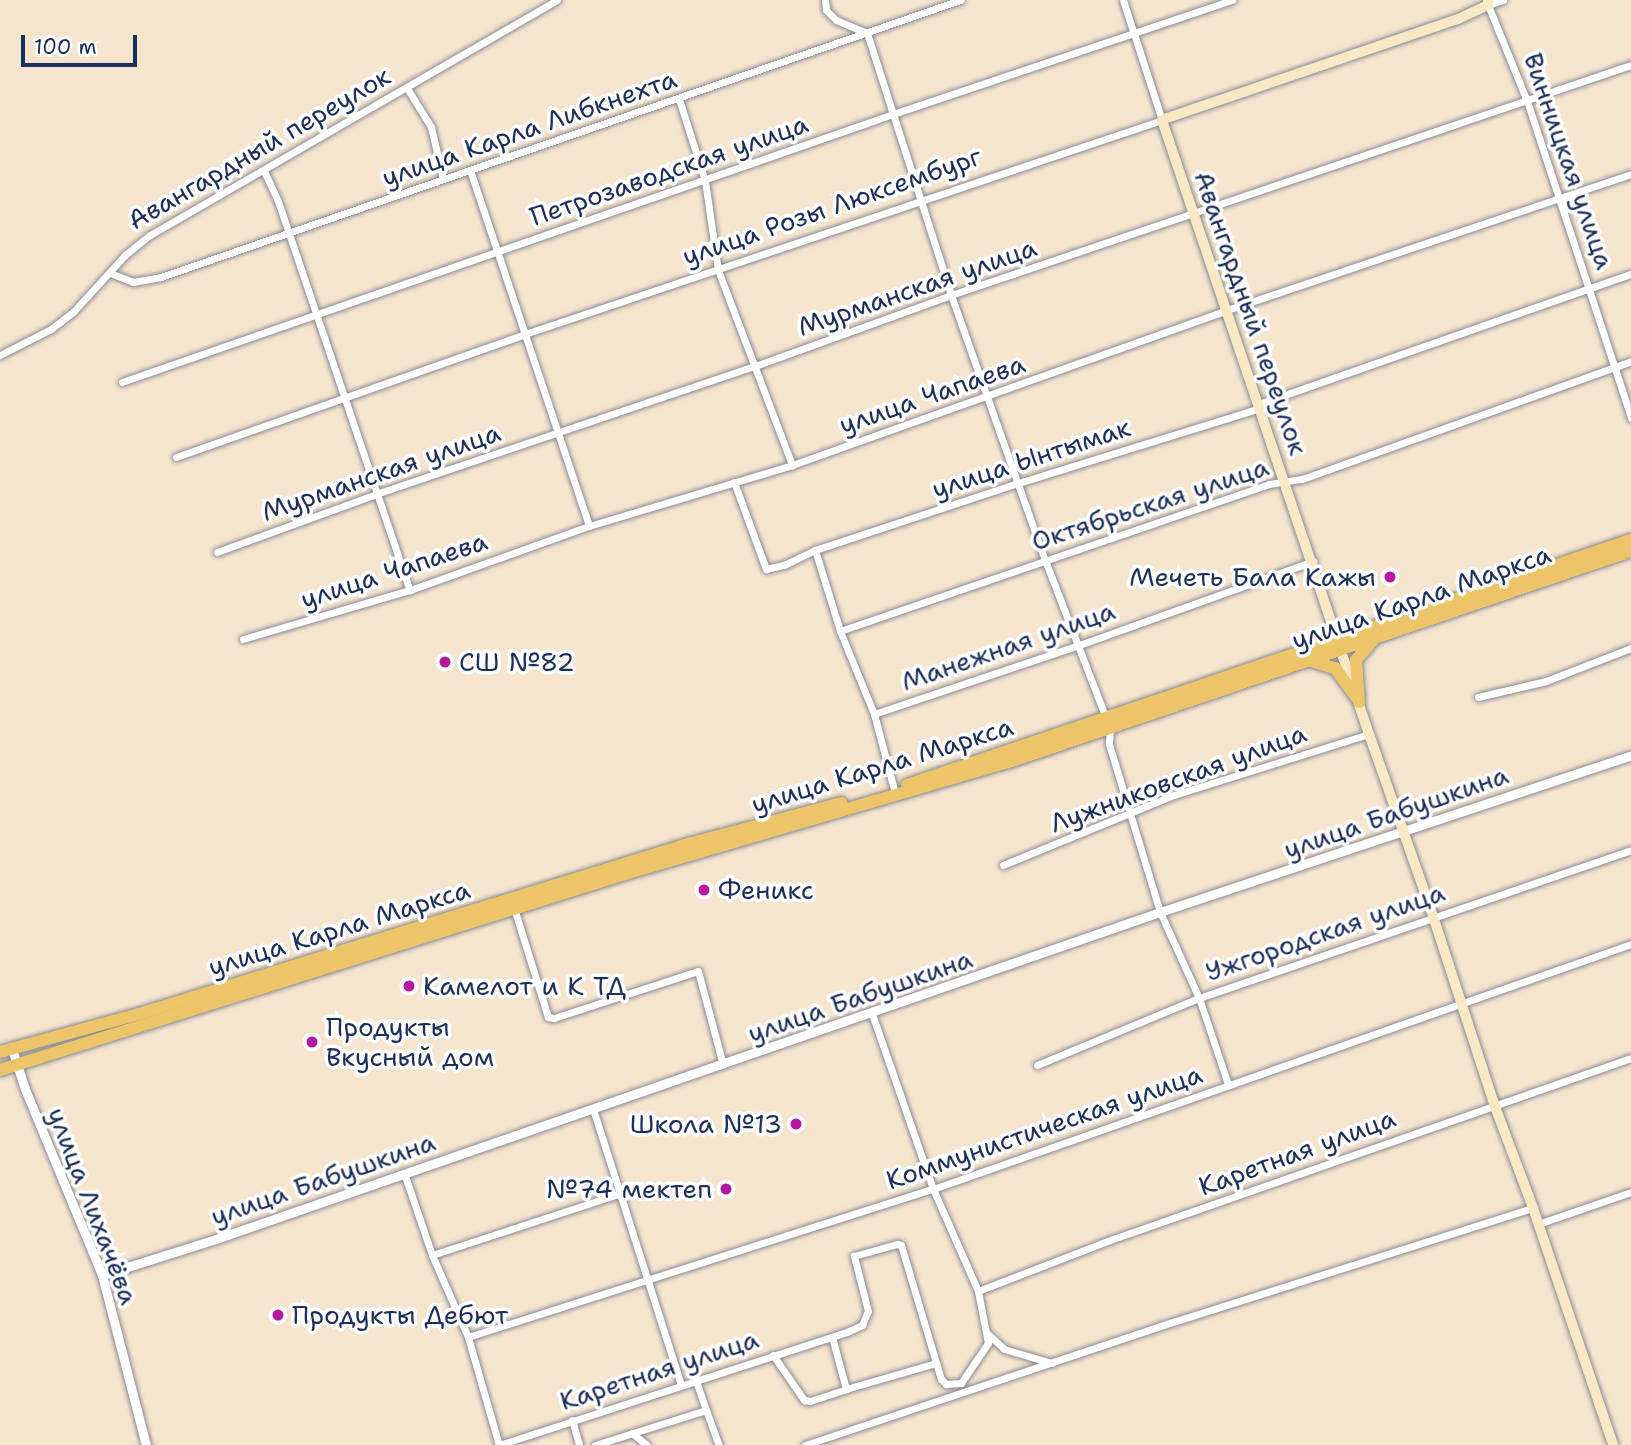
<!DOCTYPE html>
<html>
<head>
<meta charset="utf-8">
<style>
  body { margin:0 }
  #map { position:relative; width:1631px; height:1445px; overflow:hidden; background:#f6e5ce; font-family:"Shantell Sans",sans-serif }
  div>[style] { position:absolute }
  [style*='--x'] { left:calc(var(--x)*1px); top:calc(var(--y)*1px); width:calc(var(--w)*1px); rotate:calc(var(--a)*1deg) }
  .roads { filter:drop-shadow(0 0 2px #888a96) drop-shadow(0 0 2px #888a96) }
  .minor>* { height:7px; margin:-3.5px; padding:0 3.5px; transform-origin:3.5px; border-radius:3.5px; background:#fff }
  .tertiary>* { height:9px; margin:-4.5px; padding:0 4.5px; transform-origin:4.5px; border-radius:4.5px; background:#fff }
  .secondary>* { height:10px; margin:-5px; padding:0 5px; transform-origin:5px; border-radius:5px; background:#f8e8c3 }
  .primary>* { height:12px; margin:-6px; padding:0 6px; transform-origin:6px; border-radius:6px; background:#edc569 }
  .dots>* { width:19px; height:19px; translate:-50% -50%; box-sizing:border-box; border:4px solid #fff; border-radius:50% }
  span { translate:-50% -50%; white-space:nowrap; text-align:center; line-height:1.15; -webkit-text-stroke:7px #fff; paint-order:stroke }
  .street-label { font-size:26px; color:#1b2f5e }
  .poi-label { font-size:26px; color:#1b2f5e }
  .right { translate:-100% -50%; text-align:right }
  .left { translate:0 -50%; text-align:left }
  .scale { position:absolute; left:21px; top:35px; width:116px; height:32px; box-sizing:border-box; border:4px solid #1b2f5e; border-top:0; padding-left:9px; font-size:21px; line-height:24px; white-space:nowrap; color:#1b2f5e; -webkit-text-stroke:5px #fff; paint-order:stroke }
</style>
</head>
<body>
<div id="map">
  <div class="roads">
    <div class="minor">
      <div style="--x:825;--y:0;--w:10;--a:84"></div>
      <div style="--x:826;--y:10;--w:14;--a:45"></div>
      <div style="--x:836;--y:20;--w:34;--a:23"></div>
      <div style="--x:867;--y:33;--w:275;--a:72.2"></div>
      <div style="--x:951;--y:295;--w:281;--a:70.5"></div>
      <div style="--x:1045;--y:560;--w:169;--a:68.9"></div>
      <div style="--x:1503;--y:0;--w:16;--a:162"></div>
      <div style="--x:1488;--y:5;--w:104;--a:67.9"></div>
      <div style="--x:1527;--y:101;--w:334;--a:71.8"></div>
      <div style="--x:407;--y:88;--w:46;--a:58.4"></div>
      <div style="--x:431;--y:127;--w:53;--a:77"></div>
      <div style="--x:679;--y:99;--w:86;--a:72.4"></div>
      <div style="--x:705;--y:181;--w:90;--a:81.7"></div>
      <div style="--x:718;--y:270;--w:209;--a:69.2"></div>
      <div style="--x:470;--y:170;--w:375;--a:71.5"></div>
      <div style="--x:264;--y:171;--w:33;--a:65"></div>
      <div style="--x:278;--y:201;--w:411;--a:71.3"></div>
      <div style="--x:110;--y:273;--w:25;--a:21"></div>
      <div style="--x:133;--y:282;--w:28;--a:-10"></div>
      <div style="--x:161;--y:277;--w:846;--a:-19.12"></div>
      <div style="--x:0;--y:355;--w:57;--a:-27"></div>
      <div style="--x:51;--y:329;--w:29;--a:-38"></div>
      <div style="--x:74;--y:311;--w:76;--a:-47.7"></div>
      <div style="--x:125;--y:255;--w:32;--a:-39"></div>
      <div style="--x:150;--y:235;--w:470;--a:-30"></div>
      <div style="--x:122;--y:382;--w:816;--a:-19.17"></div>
      <div style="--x:893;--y:114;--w:358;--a:-18.6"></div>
      <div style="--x:1259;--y:404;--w:394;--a:-19.3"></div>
      <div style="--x:176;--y:457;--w:370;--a:-19.4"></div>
      <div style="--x:525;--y:334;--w:672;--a:-18.57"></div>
      <div style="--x:1162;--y:120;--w:126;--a:-108"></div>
      <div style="--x:734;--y:482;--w:93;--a:69.8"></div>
      <div style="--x:766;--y:569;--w:18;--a:-13"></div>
      <div style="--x:784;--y:565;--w:34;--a:-26"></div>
      <div style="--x:815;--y:550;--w:214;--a:-18.3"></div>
      <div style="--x:1018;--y:483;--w:254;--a:-17.2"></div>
      <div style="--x:815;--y:550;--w:85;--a:72.8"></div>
      <div style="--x:840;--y:631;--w:90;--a:67.7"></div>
      <div style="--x:874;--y:714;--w:78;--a:75.1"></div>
      <div style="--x:217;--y:552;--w:169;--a:-20"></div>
      <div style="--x:376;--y:494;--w:400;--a:-18.7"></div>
      <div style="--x:755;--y:366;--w:208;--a:-19.9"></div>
      <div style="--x:951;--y:295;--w:718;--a:-18.69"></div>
      <div style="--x:840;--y:631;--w:453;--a:-18.9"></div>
      <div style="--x:1269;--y:484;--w:33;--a:-9"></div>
      <div style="--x:1302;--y:479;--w:350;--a:-19.7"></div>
      <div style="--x:243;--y:639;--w:174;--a:-16.4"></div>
      <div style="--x:410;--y:590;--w:190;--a:-19.7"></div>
      <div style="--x:589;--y:526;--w:212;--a:-16.7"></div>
      <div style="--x:792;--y:465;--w:462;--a:-19.6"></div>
      <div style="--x:1227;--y:310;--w:426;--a:-18.6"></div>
      <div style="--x:1478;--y:697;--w:70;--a:-13.2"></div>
      <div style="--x:1546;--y:681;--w:91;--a:-21.2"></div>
      <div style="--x:874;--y:714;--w:216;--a:-18.6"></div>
      <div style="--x:1079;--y:645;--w:249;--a:-19.7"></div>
      <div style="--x:1110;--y:728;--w:16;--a:94"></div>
      <div style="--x:1109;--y:744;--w:176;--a:73.1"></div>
      <div style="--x:1160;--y:912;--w:94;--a:65.6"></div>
      <div style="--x:1199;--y:998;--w:91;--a:71.4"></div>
      <div style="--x:1003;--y:865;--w:185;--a:-22.3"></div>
      <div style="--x:1174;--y:795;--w:204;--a:-17.4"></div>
      <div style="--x:514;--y:908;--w:114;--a:72.7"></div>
      <div style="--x:548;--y:1017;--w:6;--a:9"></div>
      <div style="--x:554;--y:1018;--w:151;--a:-18.1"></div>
      <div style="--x:698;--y:971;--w:97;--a:75.1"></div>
      <div style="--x:1037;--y:1065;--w:175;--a:-22.5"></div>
      <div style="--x:1199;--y:998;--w:457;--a:-18.9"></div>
      <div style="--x:593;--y:1109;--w:289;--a:72.3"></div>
      <div style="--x:404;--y:1173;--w:87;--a:71.1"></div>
      <div style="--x:432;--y:1255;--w:90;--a:66.3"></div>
      <div style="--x:468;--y:1337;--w:112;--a:74"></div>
      <div style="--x:499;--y:1445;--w:366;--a:-18"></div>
      <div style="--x:847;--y:1332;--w:17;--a:-25"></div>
      <div style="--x:862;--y:1325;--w:15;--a:-67"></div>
      <div style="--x:868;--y:1311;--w:57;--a:-104.3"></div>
      <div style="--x:854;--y:1256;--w:45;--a:-15.6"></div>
      <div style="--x:897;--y:1244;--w:4;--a:14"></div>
      <div style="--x:901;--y:1245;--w:140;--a:73.4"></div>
      <div style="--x:941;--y:1379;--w:7;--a:45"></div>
      <div style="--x:946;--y:1384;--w:15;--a:-4"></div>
      <div style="--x:961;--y:1383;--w:48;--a:-56"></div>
      <div style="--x:988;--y:1343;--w:53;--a:-100.9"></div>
      <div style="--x:978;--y:1291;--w:111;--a:-113.8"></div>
      <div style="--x:933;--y:1189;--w:185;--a:-109.2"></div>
      <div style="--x:1538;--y:1224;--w:98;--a:-19"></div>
      <div style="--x:432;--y:1255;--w:197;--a:-18.1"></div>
      <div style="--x:978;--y:1291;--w:145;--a:-21.1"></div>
      <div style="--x:1113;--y:1239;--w:549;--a:-19.26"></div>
      <div style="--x:988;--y:1334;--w:22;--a:43"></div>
      <div style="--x:1004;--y:1349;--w:50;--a:16.3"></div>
      <div style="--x:468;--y:1337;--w:488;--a:-17.7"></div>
      <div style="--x:933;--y:1189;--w:740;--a:-19.34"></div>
      <div style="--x:832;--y:1337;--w:54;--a:74.9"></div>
      <div style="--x:846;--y:1389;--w:94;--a:-16.1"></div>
      <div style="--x:773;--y:1355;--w:55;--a:55.4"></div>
      <div style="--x:804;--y:1400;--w:6;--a:9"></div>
      <div style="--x:810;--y:1401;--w:38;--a:-18"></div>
      <div style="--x:696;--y:1381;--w:31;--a:71"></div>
      <div style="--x:572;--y:1420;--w:26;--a:74"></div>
      <div style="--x:632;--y:1433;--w:19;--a:39"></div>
      <div style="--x:595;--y:1445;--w:116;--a:-17.5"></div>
      <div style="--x:706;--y:1410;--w:37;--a:70"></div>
      <div style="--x:805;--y:1445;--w:391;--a:-18.5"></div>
      <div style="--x:1176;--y:1321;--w:374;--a:-17.6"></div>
    </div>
    <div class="tertiary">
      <div style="--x:12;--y:1049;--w:42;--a:72"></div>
      <div style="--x:25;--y:1089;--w:201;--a:67.5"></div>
      <div style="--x:102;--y:1275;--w:176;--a:75.5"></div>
      <div style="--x:102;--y:1275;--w:120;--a:-17.5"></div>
      <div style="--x:216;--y:1239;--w:999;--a:-19.11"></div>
      <div style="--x:1160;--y:912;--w:496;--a:-18.4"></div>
    </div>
    <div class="secondary">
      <div style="--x:1488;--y:0;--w:5;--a:90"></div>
      <div style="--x:1488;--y:5;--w:33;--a:155"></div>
      <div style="--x:1458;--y:19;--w:313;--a:161.2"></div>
      <div style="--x:1162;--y:120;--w:648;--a:71.37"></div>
      <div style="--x:1369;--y:734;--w:193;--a:70.6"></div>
      <div style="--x:1433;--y:916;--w:198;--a:72"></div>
      <div style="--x:1494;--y:1104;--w:111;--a:69.4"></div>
      <div style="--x:1533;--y:1208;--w:250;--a:71.3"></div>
    </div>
    <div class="primary">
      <div style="--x:1308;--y:660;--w:28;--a:17"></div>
      <div style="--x:1335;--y:668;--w:37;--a:54"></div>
      <div style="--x:1359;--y:702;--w:42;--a:-94.1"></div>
      <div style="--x:1356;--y:660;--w:28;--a:-49"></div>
      <div style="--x:907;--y:785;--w:764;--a:-18.7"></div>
      <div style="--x:0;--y:1052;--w:144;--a:-15.3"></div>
      <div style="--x:139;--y:1014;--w:575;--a:-17.21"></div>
      <div style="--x:688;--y:844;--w:159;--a:-14.9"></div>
      <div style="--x:0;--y:1070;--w:655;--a:-17.41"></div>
      <div style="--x:625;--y:874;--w:400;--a:-16.3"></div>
      <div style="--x:1009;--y:762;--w:657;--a:-18.74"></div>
    </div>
  </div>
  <div class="dots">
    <div style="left:1390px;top:577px;background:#b5179e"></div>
    <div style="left:445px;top:662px;background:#b5179e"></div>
    <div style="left:704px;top:890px;background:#b5179e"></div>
    <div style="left:409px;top:986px;background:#b5179e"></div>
    <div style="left:312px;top:1042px;background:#b5179e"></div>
    <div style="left:796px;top:1124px;background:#b5179e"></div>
    <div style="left:726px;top:1189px;background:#b5179e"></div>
    <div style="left:278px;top:1315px;background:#b5179e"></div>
  </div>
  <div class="street-label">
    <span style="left:529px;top:128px;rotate:-19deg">улица Карла Либкнехта</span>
    <span style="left:259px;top:148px;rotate:-30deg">Авангардный переулок</span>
    <span style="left:1569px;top:161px;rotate:71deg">Винницкая улица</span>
    <span style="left:669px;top:170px;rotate:-19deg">Петрозаводская улица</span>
    <span style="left:832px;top:206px;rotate:-19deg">улица Розы Люксембург</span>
    <span style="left:917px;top:287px;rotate:-19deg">Мурманская улица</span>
    <span style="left:1251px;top:313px;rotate:71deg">Авангардный переулок</span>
    <span style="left:932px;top:394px;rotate:-19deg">улица Чапаева</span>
    <span style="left:1031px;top:458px;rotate:-18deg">улица Ынтымак</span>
    <span style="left:381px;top:472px;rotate:-19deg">Мурманская улица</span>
    <span style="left:1150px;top:504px;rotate:-18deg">Октябрьская улица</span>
    <span style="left:394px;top:570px;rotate:-18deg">улица Чапаева</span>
    <span style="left:1421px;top:597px;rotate:-19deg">улица Карла Маркса</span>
    <span style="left:1008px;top:646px;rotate:-19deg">Манежная улица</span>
    <span style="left:882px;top:765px;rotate:-17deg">улица Карла Маркса</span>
    <span style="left:1178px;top:778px;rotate:-20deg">Лужниковская улица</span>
    <span style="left:1396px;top:812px;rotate:-19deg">улица Бабушкина</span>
    <span style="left:339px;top:928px;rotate:-17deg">улица Карла Маркса</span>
    <span style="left:1325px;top:932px;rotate:-19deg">Ужгородская улица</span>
    <span style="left:860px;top:996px;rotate:-19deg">улица Бабушкина</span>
    <span style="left:1044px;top:1127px;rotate:-19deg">Коммунистическая улица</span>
    <span style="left:1297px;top:1152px;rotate:-20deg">Каретная улица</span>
    <span style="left:323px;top:1179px;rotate:-19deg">улица Бабушкина</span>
    <span style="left:93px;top:1206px;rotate:69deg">улица Лихачёва</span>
    <span style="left:659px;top:1370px;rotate:-18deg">Каретная улица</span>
  </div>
  <div class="poi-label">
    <span class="right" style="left:1376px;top:577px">Мечеть Бала Кажы</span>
    <span class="left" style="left:459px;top:662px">СШ №82</span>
    <span class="left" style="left:718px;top:890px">Феникс</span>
    <span class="left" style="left:423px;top:986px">Камелот и К ТД</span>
    <span class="left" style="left:326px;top:1042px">Продукты<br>Вкусный дом</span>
    <span class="right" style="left:782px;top:1124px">Школа №13</span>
    <span class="right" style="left:712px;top:1189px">№74 мектеп</span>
    <span class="left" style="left:292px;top:1315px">Продукты Дебют</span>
  </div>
  <div class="scale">100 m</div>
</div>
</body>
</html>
